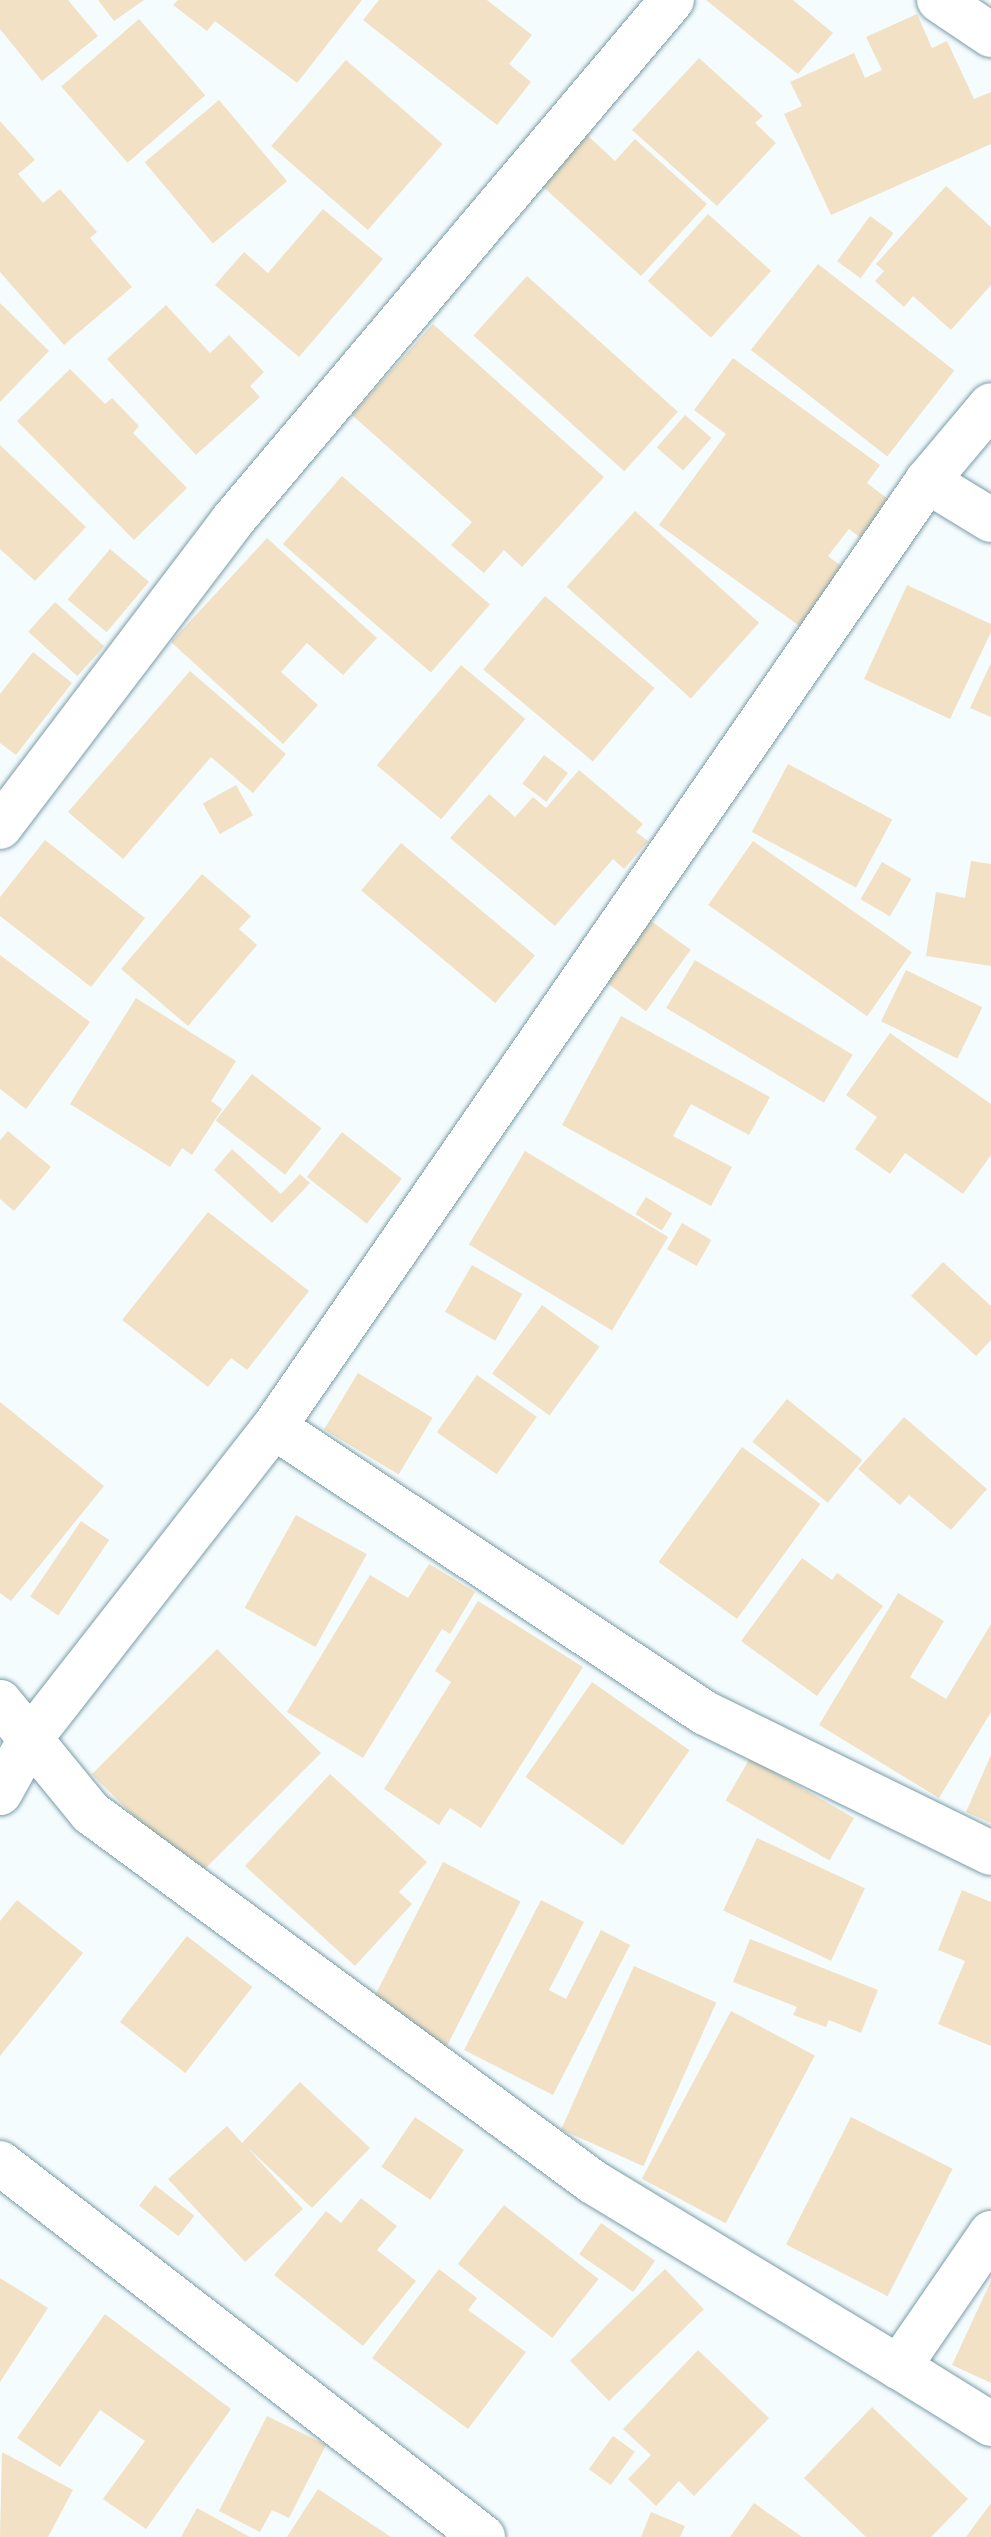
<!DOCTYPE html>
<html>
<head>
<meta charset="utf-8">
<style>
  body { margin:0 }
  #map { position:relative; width:991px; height:2537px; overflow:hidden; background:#f5fcfe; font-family:Barlow,sans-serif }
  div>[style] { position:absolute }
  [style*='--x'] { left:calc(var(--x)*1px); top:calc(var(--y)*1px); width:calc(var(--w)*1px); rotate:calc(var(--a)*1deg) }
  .building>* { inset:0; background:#f2e1c5; transform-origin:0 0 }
  .roads { filter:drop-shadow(0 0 2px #799da6) drop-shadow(0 0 2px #799da6) }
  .minor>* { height:44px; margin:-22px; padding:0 22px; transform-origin:22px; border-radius:22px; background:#fff }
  span { translate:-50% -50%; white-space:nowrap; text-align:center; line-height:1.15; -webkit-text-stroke:6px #f5fcfe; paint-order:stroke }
</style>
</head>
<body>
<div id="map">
  <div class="building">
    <div style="clip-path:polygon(0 0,68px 0,98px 36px,42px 81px,0 29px)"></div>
    <div style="clip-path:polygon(98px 0,144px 0,114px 21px)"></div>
    <div style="clip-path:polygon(178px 0,362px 0,297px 83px,215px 21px,207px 31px,173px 5px)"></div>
    <div style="clip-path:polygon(379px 0,487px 0,532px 35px,509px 64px,531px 82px,497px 125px,363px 20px)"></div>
    <div style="clip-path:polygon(706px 0,793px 0,833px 33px,798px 74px)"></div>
    <div style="clip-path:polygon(917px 14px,932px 48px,947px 41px,974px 99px,991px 92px,991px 144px,831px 215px,784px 114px,802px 106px,790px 82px,854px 53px,865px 78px,882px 70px,866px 37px)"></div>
    <div style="left:139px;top:19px;width:101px;height:103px;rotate:49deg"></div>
    <div style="clip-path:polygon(699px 58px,763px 116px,755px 123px,776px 143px,717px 206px,632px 130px)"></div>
    <div style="left:346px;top:60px;width:128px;height:114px;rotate:41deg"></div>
    <div style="left:219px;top:100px;width:106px;height:97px;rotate:50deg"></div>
    <div style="clip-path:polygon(0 121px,35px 160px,18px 174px,43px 203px,60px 189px,97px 232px,90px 238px,132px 287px,64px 345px,0 272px)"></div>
    <div style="clip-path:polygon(587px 135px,615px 161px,635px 139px,707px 204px,641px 276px,541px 185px)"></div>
    <div style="clip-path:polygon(946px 186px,991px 227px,991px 285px,951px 330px,913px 296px,904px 307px,875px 281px,884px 271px,876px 264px)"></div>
    <div style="clip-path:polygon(323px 209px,383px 259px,299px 357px,215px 285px,244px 252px,268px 273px)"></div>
    <div style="left:708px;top:214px;width:85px;height:90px;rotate:42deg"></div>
    <div style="left:870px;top:216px;width:29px;height:56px;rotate:36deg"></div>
    <div style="left:818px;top:264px;width:173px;height:109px;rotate:38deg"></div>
    <div style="left:527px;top:276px;width:203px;height:80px;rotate:42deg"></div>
    <div style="clip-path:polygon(0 303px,49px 351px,0 402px)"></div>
    <div style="clip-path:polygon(166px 305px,210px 353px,229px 335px,264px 372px,250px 386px,260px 397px,196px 455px,107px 359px)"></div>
    <div style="clip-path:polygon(433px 324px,604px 477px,522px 567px,504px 550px,484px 573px,451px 545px,472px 522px,352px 415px)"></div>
    <div style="clip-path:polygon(733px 358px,880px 465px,867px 483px,897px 506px,869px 544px,849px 529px,828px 556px,849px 572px,805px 630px,659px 525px,726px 434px,694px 410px)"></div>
    <div style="clip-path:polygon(70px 369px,105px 404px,112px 398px,139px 426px,133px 433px,187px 488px,134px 540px,17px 421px)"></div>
    <div style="left:685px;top:415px;width:35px;height:43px;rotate:41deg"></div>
    <div style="clip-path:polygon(0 445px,86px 527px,35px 581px,0 549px)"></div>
    <div style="left:342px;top:476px;width:196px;height:90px;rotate:41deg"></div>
    <div style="left:635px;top:511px;width:167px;height:102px;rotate:42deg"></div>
    <div style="clip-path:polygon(267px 538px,377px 638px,343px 675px,307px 643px,281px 672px,318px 705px,283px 744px,171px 642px)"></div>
    <div style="left:110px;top:549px;width:51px;height:66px;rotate:40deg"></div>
    <div style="clip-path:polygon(907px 585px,991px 624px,991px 632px,950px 719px,864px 679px)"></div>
    <div style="left:545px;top:596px;width:143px;height:96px;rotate:40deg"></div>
    <div style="left:55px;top:602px;width:66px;height:40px;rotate:42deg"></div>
    <div style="clip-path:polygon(33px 652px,72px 683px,16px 755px,0 743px,0 694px)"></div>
    <div style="clip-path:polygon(991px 663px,991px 717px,970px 708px)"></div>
    <div style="left:461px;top:665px;width:84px;height:131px;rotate:40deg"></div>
    <div style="clip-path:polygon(190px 671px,286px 754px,253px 793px,211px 757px,123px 859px,68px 812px)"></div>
    <div style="left:544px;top:755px;width:30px;height:36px;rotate:37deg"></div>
    <div style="left:788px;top:764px;width:118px;height:77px;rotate:28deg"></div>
    <div style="clip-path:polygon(579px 770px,643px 824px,636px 832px,648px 841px,624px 869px,613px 859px,555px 926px,450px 838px,489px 794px,515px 817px,533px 797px,546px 808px)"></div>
    <div style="left:236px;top:785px;width:35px;height:38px;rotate:61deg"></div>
    <div style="clip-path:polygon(45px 840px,145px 918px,91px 987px,0 916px,0 897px)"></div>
    <div style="left:753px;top:841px;width:194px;height:78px;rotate:35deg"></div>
    <div style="left:401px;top:843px;width:175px;height:62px;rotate:40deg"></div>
    <div style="clip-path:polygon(971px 861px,991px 864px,991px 966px,926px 956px,936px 892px,965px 898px)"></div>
    <div style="left:882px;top:862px;width:34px;height:43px;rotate:30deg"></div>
    <div style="clip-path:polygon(202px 874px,251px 916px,239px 929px,257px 945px,188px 1026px,121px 969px)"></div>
    <div style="left:651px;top:921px;width:49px;height:76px;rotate:36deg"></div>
    <div style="clip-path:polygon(0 955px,90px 1022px,26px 1109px,0 1089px)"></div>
    <div style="left:695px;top:960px;width:184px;height:56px;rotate:31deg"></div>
    <div style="left:906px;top:970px;width:85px;height:57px;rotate:26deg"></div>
    <div style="clip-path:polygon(136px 998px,236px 1061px,211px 1101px,222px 1109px,192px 1155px,182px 1148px,170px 1167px,70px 1104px)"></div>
    <div style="clip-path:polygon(621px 1016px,770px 1097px,749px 1135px,691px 1104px,673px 1136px,732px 1167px,711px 1206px,562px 1125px)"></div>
    <div style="clip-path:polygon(890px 1033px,991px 1104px,991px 1155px,963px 1194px,905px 1153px,890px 1174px,855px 1149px,877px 1117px,846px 1095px)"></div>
    <div style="left:252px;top:1074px;width:88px;height:59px;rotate:38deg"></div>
    <div style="clip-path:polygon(8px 1131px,51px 1167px,14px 1211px,0 1199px,0 1140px)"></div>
    <div style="left:342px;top:1132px;width:76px;height:57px;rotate:38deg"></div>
    <div style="clip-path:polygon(232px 1149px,281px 1194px,300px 1174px,310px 1183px,272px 1223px,214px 1170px)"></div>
    <div style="left:525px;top:1151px;width:167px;height:109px;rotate:31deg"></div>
    <div style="left:646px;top:1197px;width:31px;height:20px;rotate:32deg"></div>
    <div style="clip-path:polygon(208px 1212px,309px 1291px,247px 1370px,231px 1358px,208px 1387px,122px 1320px)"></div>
    <div style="left:682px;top:1223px;width:34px;height:30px;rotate:30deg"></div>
    <div style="clip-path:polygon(943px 1262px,991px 1306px,991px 1340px,976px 1356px,911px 1296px)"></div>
    <div style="left:472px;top:1265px;width:58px;height:54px;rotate:30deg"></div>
    <div style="left:542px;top:1305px;width:71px;height:85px;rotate:36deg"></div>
    <div style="left:358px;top:1373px;width:87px;height:66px;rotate:31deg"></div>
    <div style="left:477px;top:1375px;width:73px;height:70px;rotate:35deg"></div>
    <div style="left:787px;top:1399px;width:97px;height:55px;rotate:39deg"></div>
    <div style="clip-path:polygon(0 1402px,104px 1486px,11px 1601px,0 1593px)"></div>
    <div style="clip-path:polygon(904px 1417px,987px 1489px,951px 1530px,909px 1495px,900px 1505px,858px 1469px)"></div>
    <div style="left:742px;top:1447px;width:97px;height:142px;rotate:36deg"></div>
    <div style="left:296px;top:1515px;width:81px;height:106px;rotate:29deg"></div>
    <div style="left:81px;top:1521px;width:34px;height:91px;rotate:34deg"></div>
    <div style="clip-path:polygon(802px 1558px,832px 1580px,837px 1573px,883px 1606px,817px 1696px,741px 1641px)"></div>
    <div style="clip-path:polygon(429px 1564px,475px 1592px,450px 1634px,442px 1629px,363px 1758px,287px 1712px,370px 1575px,408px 1598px)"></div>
    <div style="clip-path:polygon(898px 1593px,944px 1621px,910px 1677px,946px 1699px,991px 1624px,991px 1712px,939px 1798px,819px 1725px)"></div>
    <div style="clip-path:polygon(478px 1601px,583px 1667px,481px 1828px,450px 1808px,439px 1825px,384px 1789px,451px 1682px,435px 1671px)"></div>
    <div style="left:217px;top:1649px;width:147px;height:177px;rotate:45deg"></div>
    <div style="left:592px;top:1682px;width:119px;height:116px;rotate:35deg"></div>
    <div style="clip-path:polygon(991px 1755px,991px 1823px,966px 1812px)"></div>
    <div style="left:750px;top:1758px;width:120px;height:49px;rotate:30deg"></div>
    <div style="clip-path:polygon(330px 1774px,427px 1862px,399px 1892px,412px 1904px,355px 1966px,245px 1866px)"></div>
    <div style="left:757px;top:1838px;width:119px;height:80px;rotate:25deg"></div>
    <div style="left:443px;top:1862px;width:87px;height:168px;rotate:27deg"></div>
    <div style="clip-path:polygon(962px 1890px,991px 1902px,991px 2046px,938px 2024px,965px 1961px,938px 1950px)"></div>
    <div style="clip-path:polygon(17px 1900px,83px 1953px,0 2056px,0 1921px)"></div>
    <div style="clip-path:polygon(541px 1900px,584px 1922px,549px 1990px,566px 1999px,601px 1930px,630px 1945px,553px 2095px,464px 2050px)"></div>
    <div style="left:187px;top:1936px;width:83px;height:109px;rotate:38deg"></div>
    <div style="clip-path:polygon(750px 1939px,878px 1990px,861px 2033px,829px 2020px,826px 2027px,793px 2015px,797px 2007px,733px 1982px)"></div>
    <div style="left:634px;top:1966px;width:90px;height:179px;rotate:24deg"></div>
    <div style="left:731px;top:2011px;width:95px;height:190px;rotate:28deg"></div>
    <div style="clip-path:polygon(300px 2082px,370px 2148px,312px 2208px,247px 2147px,303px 2209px,245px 2262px,168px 2179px,227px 2126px,242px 2143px)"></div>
    <div style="left:415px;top:2117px;width:59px;height:60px;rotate:34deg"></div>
    <div style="left:851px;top:2117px;width:114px;height:143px;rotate:27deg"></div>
    <div style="left:155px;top:2185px;width:50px;height:26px;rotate:38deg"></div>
    <div style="clip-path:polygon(361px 2198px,397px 2226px,377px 2250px,416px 2281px,363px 2346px,274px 2275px,326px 2211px,341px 2223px)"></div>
    <div style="left:504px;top:2205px;width:120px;height:75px;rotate:38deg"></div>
    <div style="left:601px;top:2223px;width:66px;height:38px;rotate:35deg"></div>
    <div style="clip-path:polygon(439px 2269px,477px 2298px,468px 2310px,526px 2352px,468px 2429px,372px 2358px)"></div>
    <div style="left:665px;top:2269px;width:56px;height:132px;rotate:46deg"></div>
    <div style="clip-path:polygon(0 2278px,48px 2308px,0 2382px)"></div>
    <div style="clip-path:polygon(991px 2281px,991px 2383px,952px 2365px)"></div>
    <div style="clip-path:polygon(105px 2314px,231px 2409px,146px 2529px,103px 2499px,145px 2441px,100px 2410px,60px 2467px,17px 2438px)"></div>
    <div style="clip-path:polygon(698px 2350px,769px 2418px,694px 2496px,679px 2481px,656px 2506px,628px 2479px,651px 2455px,623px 2429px)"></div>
    <div style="clip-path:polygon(872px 2407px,968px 2499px,931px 2537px,866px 2537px,804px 2478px)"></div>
    <div style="clip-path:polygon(267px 2416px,326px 2445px,289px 2518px,272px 2510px,260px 2532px,219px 2511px)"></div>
    <div style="left:613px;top:2436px;width:27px;height:41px;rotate:36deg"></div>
    <div style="clip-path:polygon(2px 2452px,73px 2490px,48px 2537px,0 2537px)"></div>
    <div style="clip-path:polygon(318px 2489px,391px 2537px,287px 2537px)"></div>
    <div style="clip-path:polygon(754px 2503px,802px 2537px,730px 2537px)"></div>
    <div style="clip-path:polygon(991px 2503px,991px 2537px,966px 2537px)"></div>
    <div style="clip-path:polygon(197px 2508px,250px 2537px,181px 2537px)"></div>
    <div style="clip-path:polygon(651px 2512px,685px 2526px,680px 2537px,641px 2537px)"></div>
  </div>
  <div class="roads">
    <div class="minor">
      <div style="--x:939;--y:0;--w:63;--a:33.9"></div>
      <div style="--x:927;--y:481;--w:75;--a:31.4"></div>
      <div style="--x:0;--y:827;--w:384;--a:-52.8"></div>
      <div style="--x:232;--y:521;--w:682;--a:-49.82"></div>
      <div style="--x:274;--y:1427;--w:517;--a:33.57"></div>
      <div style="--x:705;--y:1713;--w:318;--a:26.1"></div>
      <div style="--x:0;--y:1702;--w:144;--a:50.7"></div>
      <div style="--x:91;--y:1813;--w:623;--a:36.32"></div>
      <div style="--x:593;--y:2182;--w:358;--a:31.2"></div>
      <div style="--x:0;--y:1793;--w:62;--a:-60.9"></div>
      <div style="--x:30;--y:1739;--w:396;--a:-52"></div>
      <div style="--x:274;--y:1427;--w:1149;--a:-55.38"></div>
      <div style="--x:927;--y:481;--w:99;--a:-49.9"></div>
      <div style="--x:0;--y:2163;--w:611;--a:37.75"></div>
      <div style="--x:991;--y:2233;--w:163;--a:124.5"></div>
      <div style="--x:899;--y:2367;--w:108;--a:31.8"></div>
    </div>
  </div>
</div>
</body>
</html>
